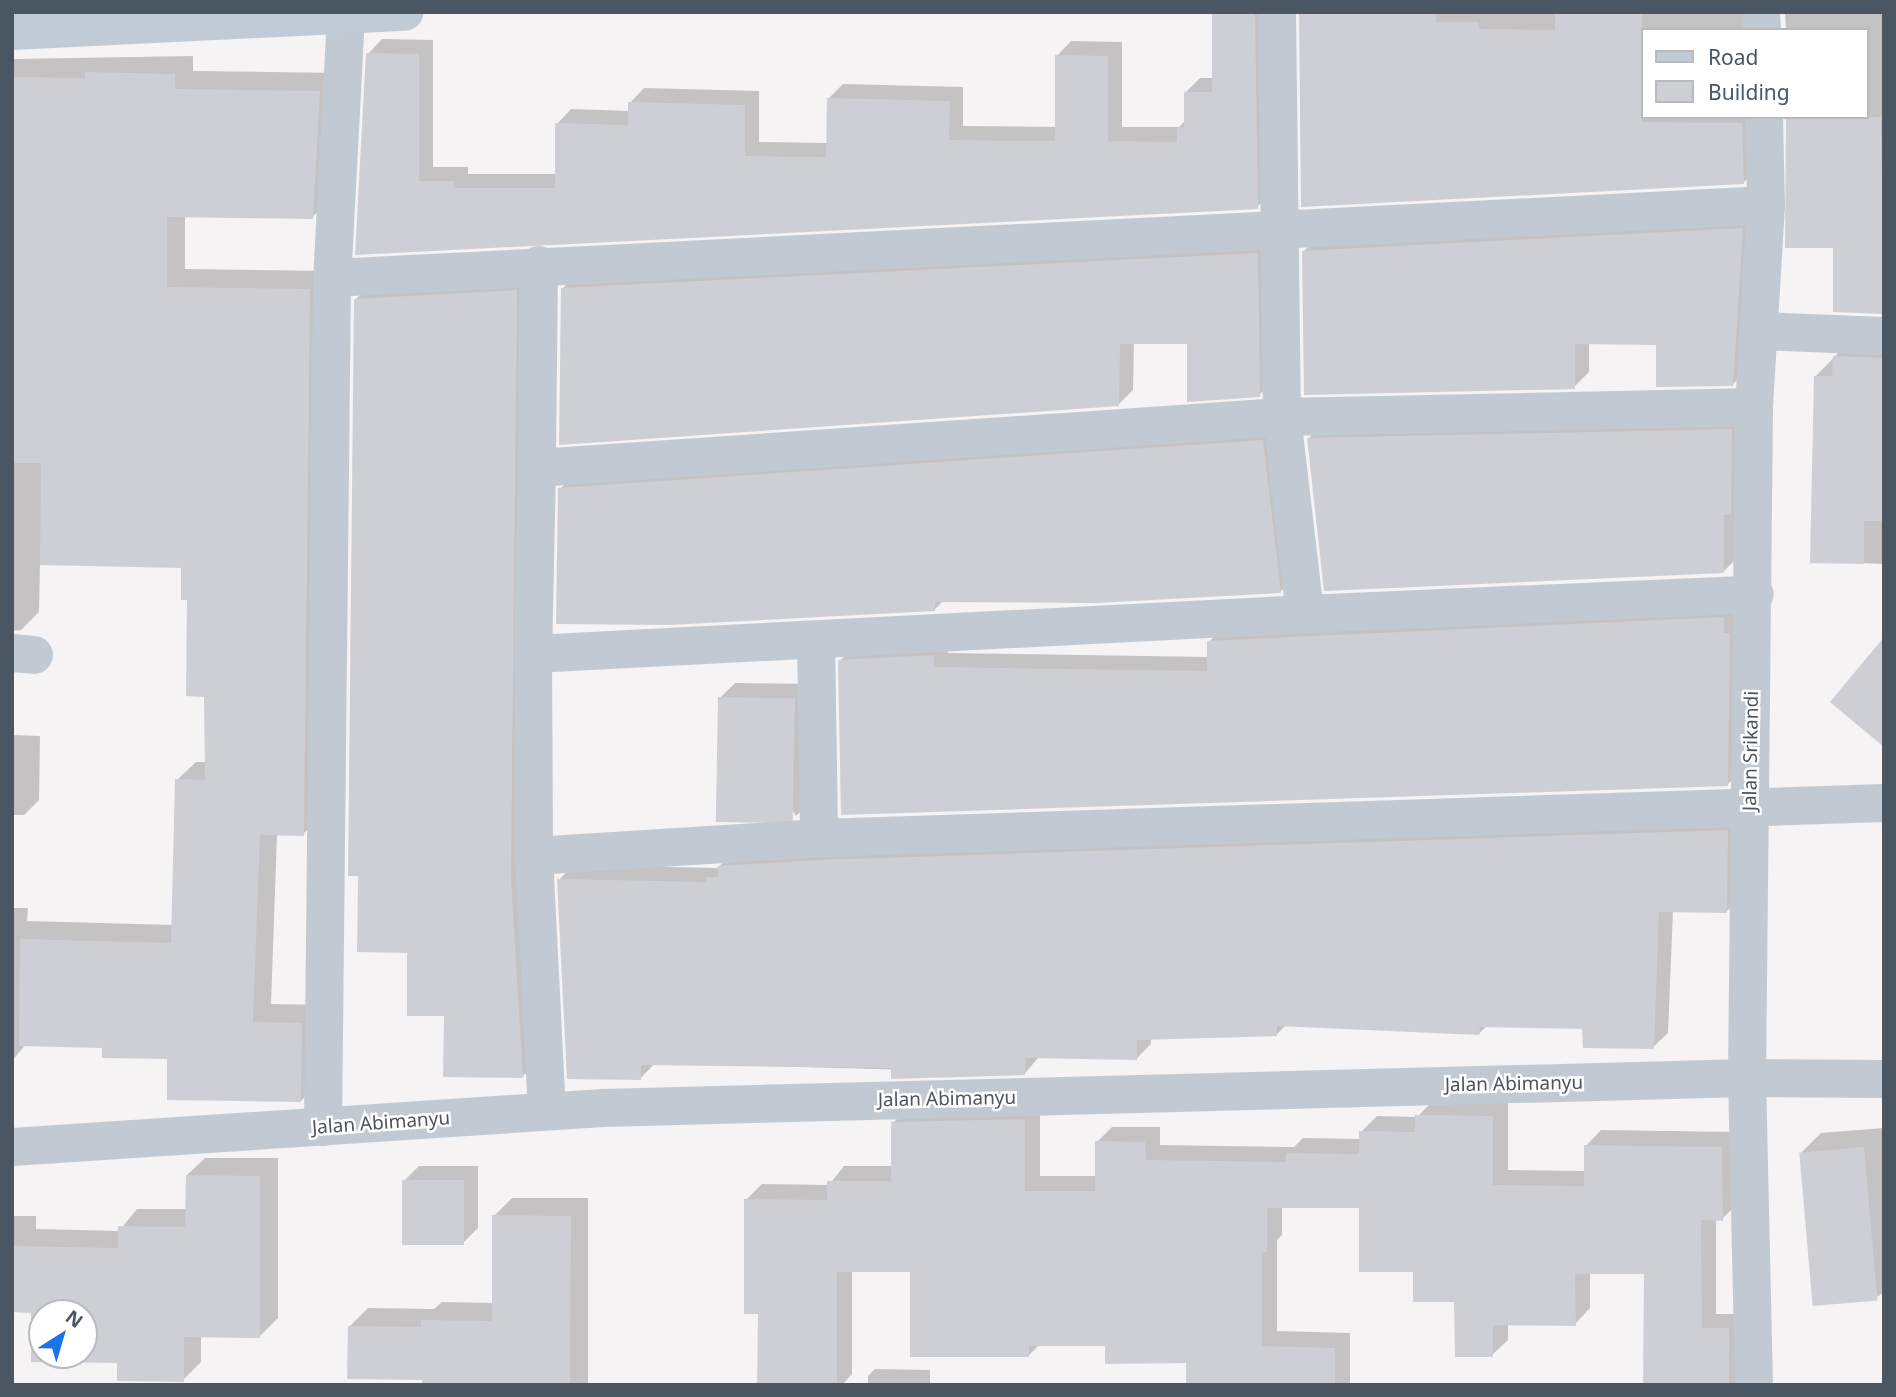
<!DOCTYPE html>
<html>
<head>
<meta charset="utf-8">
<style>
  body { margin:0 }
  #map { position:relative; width:1896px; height:1397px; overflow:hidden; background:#f5f3f3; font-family:"Noto Sans",sans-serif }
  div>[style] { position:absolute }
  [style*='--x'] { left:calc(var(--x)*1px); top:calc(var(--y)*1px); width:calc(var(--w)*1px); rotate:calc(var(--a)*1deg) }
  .shadow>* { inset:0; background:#0003 }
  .building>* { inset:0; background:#cdcfd5; transform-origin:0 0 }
  .street>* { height:38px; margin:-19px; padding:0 19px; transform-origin:19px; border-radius:19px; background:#c1cad2 }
  .secondary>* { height:38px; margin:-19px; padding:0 19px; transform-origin:19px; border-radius:19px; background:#c1cbd6 }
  span { translate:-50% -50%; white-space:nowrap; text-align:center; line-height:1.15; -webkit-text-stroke:5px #fff; paint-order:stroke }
  .street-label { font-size:19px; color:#4a5661 }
  .frame { position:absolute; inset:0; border:14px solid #4a5661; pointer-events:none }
  .legend { position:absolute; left:1641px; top:28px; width:228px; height:91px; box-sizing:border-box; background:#fff; border:2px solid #b7bbc0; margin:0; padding:9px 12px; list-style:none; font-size:21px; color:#4a5661 }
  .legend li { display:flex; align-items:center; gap:14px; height:35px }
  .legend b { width:35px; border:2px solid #b7bbc0 }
  .north { position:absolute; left:28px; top:1299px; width:70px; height:70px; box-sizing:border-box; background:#fff; border:2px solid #b7bbc0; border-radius:50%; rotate:37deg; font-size:19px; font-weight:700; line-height:28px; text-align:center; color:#4a5661 }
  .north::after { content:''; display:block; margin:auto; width:24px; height:32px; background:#1a73e8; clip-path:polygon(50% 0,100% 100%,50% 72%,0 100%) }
</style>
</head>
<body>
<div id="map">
  <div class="shadow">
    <div style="clip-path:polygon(1214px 12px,1269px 12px,1271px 193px,1257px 207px,357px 253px,368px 54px,382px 39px,433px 40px,433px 167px,468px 167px,468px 174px,556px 174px,557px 124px,571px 109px,630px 111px,630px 103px,644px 88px,759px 91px,759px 142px,828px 143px,828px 99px,843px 84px,963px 87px,963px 126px,1057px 127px,1057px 56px,1071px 41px,1122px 42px,1122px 127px,1179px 127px,1186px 120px,1186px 92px,1200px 78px,1214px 78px)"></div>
    <div style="clip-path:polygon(1760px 12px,1773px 30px,1642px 30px,1642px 117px,1760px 117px,1761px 164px,1743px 183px,1301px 13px)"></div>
    <div style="clip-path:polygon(1785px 12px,1884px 12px,1884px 314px,1835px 247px,1866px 117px,1866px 30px,1786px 30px)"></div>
    <div style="clip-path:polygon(193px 56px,193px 71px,338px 73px,331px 199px,312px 217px,185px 215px,185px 269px,328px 271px,322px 816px,303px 834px,277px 834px,271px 1004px,320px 1005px,319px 1082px,301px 1101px,169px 1057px,104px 1046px,26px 1044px,12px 1061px,12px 908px,28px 908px,27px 921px,173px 925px,177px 780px,196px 762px,207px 762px,206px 695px,183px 566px,40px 564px,39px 612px,21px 630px,12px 631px,12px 59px)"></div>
    <div style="clip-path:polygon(1757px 214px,1748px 369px,1733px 384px,1658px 343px,1589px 343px,1589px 372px,1574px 387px,1304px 251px,1319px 236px)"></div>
    <div style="clip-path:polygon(1272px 239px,1274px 380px,1259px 395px,1189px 343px,1134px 342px,1133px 390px,1119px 404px,562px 289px,577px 274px)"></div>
    <div style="clip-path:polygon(532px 276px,538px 1061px,523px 1076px,445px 1014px,409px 951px,355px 300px,371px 284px)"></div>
    <div style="clip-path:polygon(1852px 339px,1884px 339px,1884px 564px,1811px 561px,1815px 377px)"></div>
    <div style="clip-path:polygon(1746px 416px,1738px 557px,1723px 572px,1308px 439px,1323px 424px)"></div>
    <div style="clip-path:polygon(1277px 426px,1295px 577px,1280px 592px,944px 600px,934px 610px,560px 489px,575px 474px)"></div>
    <div style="clip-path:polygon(1738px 604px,1742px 770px,1727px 785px,840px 661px,854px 646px,948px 642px,948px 653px,1209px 657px,1209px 642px,1223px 627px)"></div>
    <div style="clip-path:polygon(735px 683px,809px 684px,811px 801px,796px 816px,720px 698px)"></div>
    <div style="clip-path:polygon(12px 735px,40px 736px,39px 800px,24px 815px,12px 815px)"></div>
    <div style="clip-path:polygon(1742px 816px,1741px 897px,1726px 912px,1673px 911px,1668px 1033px,1653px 1047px,1584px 1027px,1487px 1025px,1479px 1034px,1287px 1024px,1277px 1034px,1151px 1038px,1151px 1044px,1136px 1059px,1039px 1057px,1025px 1073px,655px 1063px,640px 1079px,559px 880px,573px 865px,717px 868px,735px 852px)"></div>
    <div style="clip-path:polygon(1433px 1101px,1508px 1101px,1508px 1170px,1586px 1171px,1586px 1146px,1601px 1130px,1737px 1132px,1738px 1203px,1722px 1219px,1716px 1219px,1716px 1314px,1744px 1314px,1737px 1385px,1645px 1385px,1646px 1273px,1590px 1272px,1590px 1308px,1575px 1324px,1508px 1323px,1508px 1340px,1492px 1355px,1456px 1301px,1415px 1270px,1361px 1206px,1282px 1206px,1282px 1235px,1277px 1240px,1277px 1331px,1350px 1333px,1350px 1385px,1188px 1385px,1188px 1361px,1107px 1344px,1040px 1344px,1029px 1355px,912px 1271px,852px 1270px,852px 1374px,842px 1385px,759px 1385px,760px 1313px,746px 1200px,762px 1184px,829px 1185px,844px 1166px,893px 1166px,893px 1123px,909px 1107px,1040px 1104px,1040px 1176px,1097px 1176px,1097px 1142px,1112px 1127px,1160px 1127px,1160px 1145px,1294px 1147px,1303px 1138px,1361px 1139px,1361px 1132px,1377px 1116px,1417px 1117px)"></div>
    <div style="clip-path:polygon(1884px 1128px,1884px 1292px,1876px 1298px,1801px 1153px,1821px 1133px)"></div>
    <div style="clip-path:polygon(evenodd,205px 1158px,278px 1158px,278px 1318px,260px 1336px,201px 1336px,201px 1362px,183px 1380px,119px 1362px,32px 1360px,32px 1311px,12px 1311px,12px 1216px,36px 1216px,36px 1229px,119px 1231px,137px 1209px,187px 1209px,187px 1175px,205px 1158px,42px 1313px,84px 1313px,84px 1355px,42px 1355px,42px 1313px)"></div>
    <div style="clip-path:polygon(419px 1166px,478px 1166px,478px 1228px,463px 1243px,404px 1181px)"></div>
    <div style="clip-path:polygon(512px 1198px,588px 1198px,588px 1385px,423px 1385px,423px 1378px,349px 1327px,368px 1308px,434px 1309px,442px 1302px,493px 1303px,494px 1216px)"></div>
    <div style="clip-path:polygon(875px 1369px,930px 1370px,930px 1385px,868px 1385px,868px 1376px)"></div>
  </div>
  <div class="building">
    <div style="clip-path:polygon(1212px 12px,1255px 12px,1258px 209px,355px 255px,366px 53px,419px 54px,419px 181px,454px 181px,454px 188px,555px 188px,555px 123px,628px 125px,628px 102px,745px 105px,745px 156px,826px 157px,827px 98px,950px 101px,949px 140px,1055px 141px,1055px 55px,1108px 56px,1108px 141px,1177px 142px,1177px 127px,1184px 127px,1184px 92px,1212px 92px)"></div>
    <div style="clip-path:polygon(1555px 12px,1642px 12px,1642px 122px,1742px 123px,1744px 184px,1301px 207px,1299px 13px,1436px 14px,1436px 22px,1479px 22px,1479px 29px,1555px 30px)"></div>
    <div style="clip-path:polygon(85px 72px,175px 74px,175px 89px,320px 91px,313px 219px,167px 217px,167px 287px,310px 289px,304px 836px,260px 835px,253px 1022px,302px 1023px,301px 1102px,167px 1100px,167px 1059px,102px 1058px,102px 1048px,19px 1046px,20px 939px,171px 943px,175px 779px,205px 780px,204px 697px,186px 696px,187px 600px,181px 600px,181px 568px,40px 565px,41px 463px,13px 463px,12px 77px,85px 78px)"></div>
    <div style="clip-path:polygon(1786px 117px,1881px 117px,1884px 314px,1833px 312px,1833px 248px,1785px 248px)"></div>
    <div style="clip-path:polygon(1743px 228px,1733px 386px,1656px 387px,1656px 345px,1575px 344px,1575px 389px,1304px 395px,1302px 251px)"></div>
    <div style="clip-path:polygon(1258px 253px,1260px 397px,1187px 402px,1187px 344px,1120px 344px,1119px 406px,559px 445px,561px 288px)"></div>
    <div style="clip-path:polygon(517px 290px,511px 878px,523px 1078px,443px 1077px,444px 1016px,407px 1016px,407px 953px,357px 952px,358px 876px,348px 876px,354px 299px)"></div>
    <div style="clip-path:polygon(1833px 356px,1884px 358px,1884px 521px,1864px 521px,1864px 564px,1810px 563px,1814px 376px,1832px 376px)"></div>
    <div style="clip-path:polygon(1732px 429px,1731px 515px,1724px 515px,1724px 573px,1324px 591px,1307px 438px)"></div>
    <div style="clip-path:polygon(1263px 440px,1281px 593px,1097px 603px,935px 602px,935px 611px,669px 625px,556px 624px,558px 488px)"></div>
    <div style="clip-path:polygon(1724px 617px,1724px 633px,1730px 633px,1728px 786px,841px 815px,838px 660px,934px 655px,934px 667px,1207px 671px,1207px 641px)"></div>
    <div style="clip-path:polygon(1884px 637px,1884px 747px,1830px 702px)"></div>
    <div style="left:718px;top:697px;width:77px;height:125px;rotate:1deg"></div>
    <div style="clip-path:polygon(1728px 830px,1727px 913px,1659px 912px,1654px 1049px,1583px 1048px,1582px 1029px,1480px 1027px,1479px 1035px,1277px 1026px,1277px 1036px,1137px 1040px,1137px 1060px,1026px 1058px,1025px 1075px,891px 1079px,891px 1068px,641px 1065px,641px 1080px,567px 1079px,557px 879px,706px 882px,706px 877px,718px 877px,718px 866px,820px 860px)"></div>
    <div style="clip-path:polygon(1415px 1115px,1493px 1116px,1493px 1185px,1584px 1186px,1584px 1145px,1722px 1147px,1723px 1221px,1701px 1220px,1702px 1328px,1729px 1328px,1729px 1385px,1643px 1385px,1644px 1274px,1575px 1274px,1576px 1326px,1493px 1325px,1493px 1357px,1455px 1357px,1454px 1302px,1413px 1302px,1413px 1272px,1359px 1272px,1359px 1208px,1267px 1208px,1267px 1252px,1262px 1252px,1262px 1346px,1335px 1348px,1335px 1385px,1186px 1385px,1186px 1363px,1105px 1364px,1105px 1346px,1029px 1346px,1029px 1357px,910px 1357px,910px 1272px,837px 1272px,837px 1385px,757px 1385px,758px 1314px,744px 1314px,744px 1199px,827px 1200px,827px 1181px,891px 1181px,891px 1122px,1025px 1119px,1025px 1191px,1095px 1191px,1095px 1141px,1145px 1142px,1146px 1160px,1286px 1162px,1286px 1153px,1359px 1154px,1359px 1131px,1415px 1132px)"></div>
    <div style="left:1864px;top:1147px;width:154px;height:65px;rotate:85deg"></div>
    <div style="clip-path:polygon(evenodd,186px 1175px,260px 1176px,260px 1338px,184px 1337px,184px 1382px,117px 1381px,117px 1363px,31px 1362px,31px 1313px,12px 1312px,12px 1246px,118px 1248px,118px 1226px,185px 1227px,186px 1175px,42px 1313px,84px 1313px,84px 1355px,42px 1355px,42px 1313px)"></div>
    <div style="left:402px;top:1180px;width:62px;height:65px"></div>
    <div style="clip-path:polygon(492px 1215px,571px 1216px,570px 1385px,422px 1385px,422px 1380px,347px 1379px,348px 1326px,421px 1327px,421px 1320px,492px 1321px)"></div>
  </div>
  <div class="street">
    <div style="--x:1277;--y:12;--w:405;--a:89.3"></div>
    <div style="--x:1282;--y:417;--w:198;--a:83.3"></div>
    <div style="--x:1305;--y:614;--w:450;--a:-2.5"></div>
    <div style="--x:1761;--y:12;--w:18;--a:87"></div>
    <div style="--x:346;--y:15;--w:263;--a:93"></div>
    <div style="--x:332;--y:278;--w:1436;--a:-2.91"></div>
    <div style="--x:539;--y:265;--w:203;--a:90.6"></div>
    <div style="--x:537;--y:468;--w:747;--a:-3.92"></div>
    <div style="--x:1282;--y:417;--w:472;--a:-1.2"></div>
    <div style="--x:1758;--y:331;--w:126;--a:2.3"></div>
    <div style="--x:537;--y:468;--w:186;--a:91.2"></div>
    <div style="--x:533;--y:654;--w:773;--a:-2.97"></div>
    <div style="--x:816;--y:640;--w:198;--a:89.1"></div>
    <div style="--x:12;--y:653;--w:22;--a:5"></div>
    <div style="--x:533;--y:654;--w:202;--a:89.7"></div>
    <div style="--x:534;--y:856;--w:286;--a:-3.6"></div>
    <div style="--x:819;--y:838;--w:1066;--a:-1.88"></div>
    <div style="--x:534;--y:856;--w:255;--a:87.1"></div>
    <div style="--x:323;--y:1127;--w:849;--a:-89.39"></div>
    <div style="--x:12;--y:1147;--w:592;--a:-3.78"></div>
    <div style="--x:603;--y:1108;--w:1144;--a:-1.5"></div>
    <div style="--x:1747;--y:1078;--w:137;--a:0.4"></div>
    <div style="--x:1754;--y:1385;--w:307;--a:-91.3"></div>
    <div style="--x:1747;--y:1078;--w:671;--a:-89.4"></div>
    <div style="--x:1754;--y:407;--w:202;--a:-86.6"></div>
    <div style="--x:1766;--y:205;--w:88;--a:-91.3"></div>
  </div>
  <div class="secondary">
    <div style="--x:12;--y:31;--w:393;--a:-2.8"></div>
  </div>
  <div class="street-label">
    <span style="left:1751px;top:751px;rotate:-89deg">Jalan Srikandi</span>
    <span style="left:1514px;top:1084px;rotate:-1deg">Jalan Abimanyu</span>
    <span style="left:947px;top:1099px;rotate:-1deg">Jalan Abimanyu</span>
    <span style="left:381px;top:1123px;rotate:-4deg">Jalan Abimanyu</span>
  </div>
  <div class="frame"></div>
  <ul class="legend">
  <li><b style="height:9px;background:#c1cbd6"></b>Road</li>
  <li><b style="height:19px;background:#cdcfd5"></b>Building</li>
  </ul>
  <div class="north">N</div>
</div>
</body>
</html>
